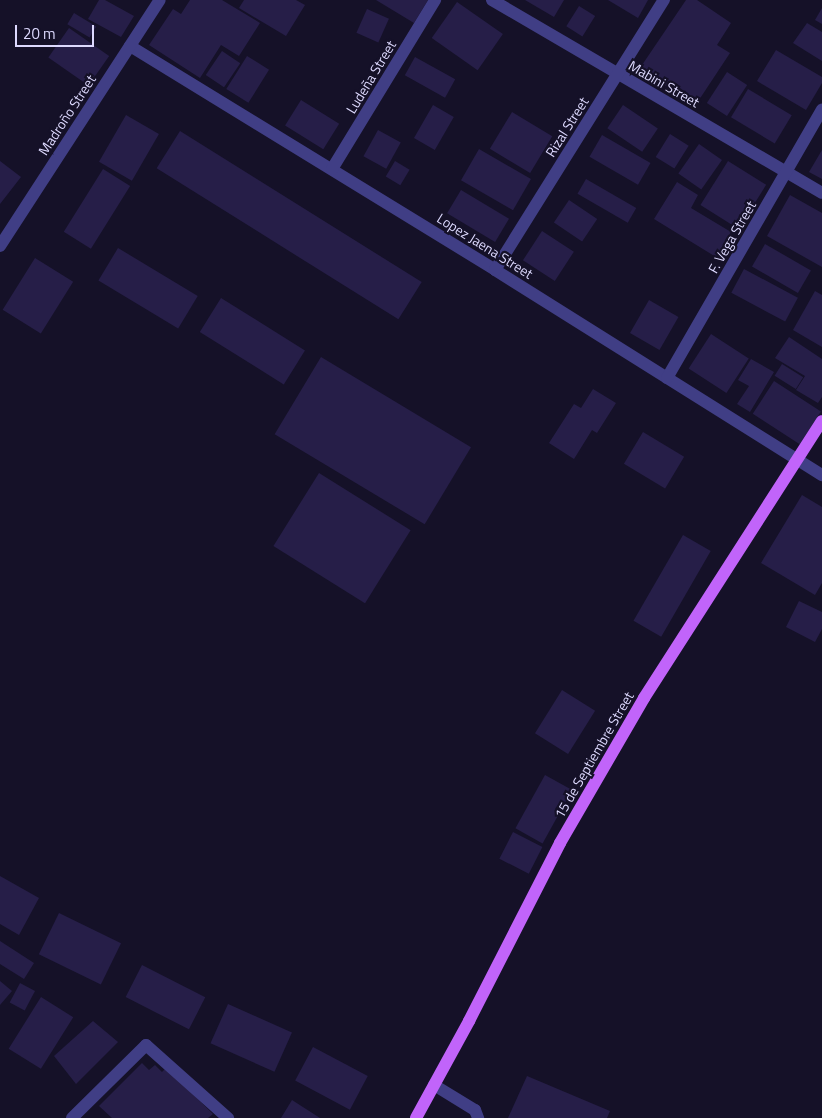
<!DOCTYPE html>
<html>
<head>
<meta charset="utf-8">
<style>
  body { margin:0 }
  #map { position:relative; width:822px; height:1118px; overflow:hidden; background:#151128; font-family:"Titillium Web",sans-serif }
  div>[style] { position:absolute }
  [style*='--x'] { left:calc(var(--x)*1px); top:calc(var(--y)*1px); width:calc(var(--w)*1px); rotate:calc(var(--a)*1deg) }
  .building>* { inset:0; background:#261e48; transform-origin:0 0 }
  .minor>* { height:12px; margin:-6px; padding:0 6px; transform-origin:6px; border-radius:6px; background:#403e85 }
  .major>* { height:12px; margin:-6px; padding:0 6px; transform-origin:6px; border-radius:6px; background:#c164fa }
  span { translate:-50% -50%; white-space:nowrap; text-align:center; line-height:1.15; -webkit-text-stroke:4.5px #151128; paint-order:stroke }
  .street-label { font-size:14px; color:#ddd9fe }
  .scale { position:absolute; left:15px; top:25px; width:79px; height:22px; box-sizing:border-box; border:2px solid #ddd9fe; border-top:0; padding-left:6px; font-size:15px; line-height:18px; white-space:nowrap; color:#ddd9fe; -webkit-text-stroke:4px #151128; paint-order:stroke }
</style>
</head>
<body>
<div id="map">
  <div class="building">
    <div style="clip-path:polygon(99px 0,105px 0,134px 16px,121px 37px,88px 19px)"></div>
    <div style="clip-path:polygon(190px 0,222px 0,260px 23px,239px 56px,221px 45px,200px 78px,149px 45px,173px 9px,181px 14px)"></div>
    <div style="clip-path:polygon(244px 0,296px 0,305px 5px,286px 36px,239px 8px)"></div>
    <div style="clip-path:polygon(376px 0,428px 0,414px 23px)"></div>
    <div style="clip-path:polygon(525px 0,564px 0,554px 17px)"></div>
    <div style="clip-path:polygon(608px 0,648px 0,638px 18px)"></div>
    <div style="clip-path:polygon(686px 0,697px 0,731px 23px,717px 45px,730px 53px,695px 106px,640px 68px)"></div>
    <div style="left:457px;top:2px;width:56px;height:44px;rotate:35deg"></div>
    <div style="left:579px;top:6px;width:19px;height:24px;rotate:32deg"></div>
    <div style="clip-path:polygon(822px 8px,822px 24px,815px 20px)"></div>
    <div style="left:367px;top:9px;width:24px;height:26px;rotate:24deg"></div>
    <div style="left:74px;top:13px;width:26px;height:13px;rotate:31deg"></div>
    <div style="clip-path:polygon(807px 23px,822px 32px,822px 61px,793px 43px)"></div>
    <div style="left:69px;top:28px;width:49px;height:36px;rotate:35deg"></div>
    <div style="clip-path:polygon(776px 50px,822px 77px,822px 83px,806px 110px,757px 81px)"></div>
    <div style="left:222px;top:51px;width:22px;height:29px;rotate:34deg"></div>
    <div style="left:247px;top:56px;width:26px;height:39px;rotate:32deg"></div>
    <div style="left:415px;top:57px;width:46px;height:21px;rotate:29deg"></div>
    <div style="left:727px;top:72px;width:24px;height:37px;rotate:33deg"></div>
    <div style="left:748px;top:89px;width:51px;height:33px;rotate:31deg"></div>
    <div style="left:301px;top:100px;width:45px;height:30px;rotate:32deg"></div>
    <div style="left:433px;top:105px;width:24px;height:38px;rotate:30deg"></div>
    <div style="left:623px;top:105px;width:42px;height:28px;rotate:34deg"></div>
    <div style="left:512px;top:112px;width:47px;height:43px;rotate:31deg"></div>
    <div style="left:126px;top:115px;width:38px;height:54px;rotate:30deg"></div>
    <div style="left:378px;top:130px;width:26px;height:30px;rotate:29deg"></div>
    <div style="left:180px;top:131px;width:285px;height:44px;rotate:32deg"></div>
    <div style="left:670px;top:134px;width:22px;height:27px;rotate:32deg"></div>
    <div style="left:602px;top:135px;width:56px;height:25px;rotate:30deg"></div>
    <div style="left:699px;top:144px;width:28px;height:36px;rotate:35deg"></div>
    <div style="left:479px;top:149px;width:60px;height:36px;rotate:30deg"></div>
    <div style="clip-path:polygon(822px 150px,822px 179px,809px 172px)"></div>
    <div style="clip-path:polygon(0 161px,21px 177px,0 204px)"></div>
    <div style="left:395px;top:161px;width:17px;height:18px;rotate:31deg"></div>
    <div style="left:728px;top:161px;width:45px;height:52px;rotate:32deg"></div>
    <div style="left:103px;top:169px;width:32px;height:74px;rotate:32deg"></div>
    <div style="left:586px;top:179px;width:58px;height:17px;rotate:30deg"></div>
    <div style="clip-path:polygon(677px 182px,698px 195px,691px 208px,731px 232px,716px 257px,654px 219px)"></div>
    <div style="left:461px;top:190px;width:56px;height:27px;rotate:31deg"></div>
    <div style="clip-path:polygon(790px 195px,822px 213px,822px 267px,767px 236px)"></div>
    <div style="left:569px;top:200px;width:34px;height:27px;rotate:34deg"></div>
    <div style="left:542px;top:231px;width:38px;height:35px;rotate:33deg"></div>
    <div style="left:765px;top:244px;width:53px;height:26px;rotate:30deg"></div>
    <div style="left:118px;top:248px;width:93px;height:38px;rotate:31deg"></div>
    <div style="left:35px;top:258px;width:45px;height:61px;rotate:32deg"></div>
    <div style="left:744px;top:269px;width:61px;height:27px;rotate:28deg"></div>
    <div style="clip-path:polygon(815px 291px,822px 295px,822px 347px,793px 330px)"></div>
    <div style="left:221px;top:298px;width:99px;height:40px;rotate:32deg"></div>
    <div style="left:649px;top:300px;width:34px;height:38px;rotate:30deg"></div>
    <div style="left:711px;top:334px;width:45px;height:41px;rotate:33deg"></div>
    <div style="clip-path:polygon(789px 337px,822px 359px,822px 397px,818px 403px,796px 390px,805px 376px,775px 358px)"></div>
    <div style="left:321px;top:357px;width:175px;height:90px;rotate:31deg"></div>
    <div style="clip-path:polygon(751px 359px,774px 372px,750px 412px,737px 404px,749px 386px,738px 380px)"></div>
    <div style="left:782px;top:364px;width:25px;height:14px;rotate:32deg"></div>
    <div style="left:774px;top:381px;width:56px;height:39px;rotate:33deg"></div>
    <div style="clip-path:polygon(593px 389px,616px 403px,597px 433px,592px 430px,574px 459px,549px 443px,574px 404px,581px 408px)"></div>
    <div style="left:643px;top:432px;width:48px;height:37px;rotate:31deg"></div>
    <div style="left:319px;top:473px;width:108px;height:86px;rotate:32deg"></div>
    <div style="clip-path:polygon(802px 495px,822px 507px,822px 583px,815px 595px,761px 563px)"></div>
    <div style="left:683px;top:535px;width:32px;height:99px;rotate:30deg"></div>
    <div style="clip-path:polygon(799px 601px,822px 612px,822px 629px,815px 642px,786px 627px)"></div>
    <div style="left:562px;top:690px;width:39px;height:51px;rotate:32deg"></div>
    <div style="left:545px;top:775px;width:31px;height:61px;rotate:29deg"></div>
    <div style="left:513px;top:832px;width:33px;height:30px;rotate:27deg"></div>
    <div style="clip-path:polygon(0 876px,39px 898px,19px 935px,0 924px)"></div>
    <div style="left:59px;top:913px;width:69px;height:46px;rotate:26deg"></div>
    <div style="clip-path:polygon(0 941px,34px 963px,24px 979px,0 964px)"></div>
    <div style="left:142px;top:965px;width:71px;height:36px;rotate:27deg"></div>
    <div style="clip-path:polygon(0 981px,12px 991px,0 1005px)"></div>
    <div style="left:20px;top:983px;width:17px;height:22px;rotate:28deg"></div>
    <div style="left:41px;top:997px;width:38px;height:61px;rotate:32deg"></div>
    <div style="left:228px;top:1004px;width:70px;height:43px;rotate:24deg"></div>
    <div style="clip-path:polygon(93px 1021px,118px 1042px,76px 1084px,54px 1056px)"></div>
    <div style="left:313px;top:1047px;width:62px;height:38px;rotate:28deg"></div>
    <div style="clip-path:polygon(142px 1063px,149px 1070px,155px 1065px,162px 1072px,166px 1068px,213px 1114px,208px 1118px,112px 1118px,99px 1106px)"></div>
    <div style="clip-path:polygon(527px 1076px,610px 1111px,607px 1118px,508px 1118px)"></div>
    <div style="clip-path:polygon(292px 1100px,320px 1118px,281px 1118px)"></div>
  </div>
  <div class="minor">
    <div style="--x:492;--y:0;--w:382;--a:30.3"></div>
    <div style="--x:130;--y:46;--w:428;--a:31.5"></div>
    <div style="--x:495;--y:270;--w:386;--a:32.1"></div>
    <div style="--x:332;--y:169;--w:198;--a:-58.6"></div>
    <div style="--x:0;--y:246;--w:293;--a:-57"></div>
    <div style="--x:495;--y:270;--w:319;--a:-58"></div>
    <div style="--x:667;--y:378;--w:310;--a:-60"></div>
    <div style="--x:434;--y:1085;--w:48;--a:31.4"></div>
    <div style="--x:475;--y:1110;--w:9;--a:69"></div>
    <div style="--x:72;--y:1118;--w:104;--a:-44.6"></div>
    <div style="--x:146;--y:1045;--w:110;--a:41.7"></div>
  </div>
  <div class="major">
    <div style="--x:416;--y:1118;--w:111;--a:-61.3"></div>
    <div style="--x:469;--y:1021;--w:200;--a:-62.9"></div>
    <div style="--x:560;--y:843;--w:168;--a:-59.9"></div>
    <div style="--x:644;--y:698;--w:329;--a:-57.3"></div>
  </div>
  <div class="street-label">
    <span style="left:371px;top:77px;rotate:-59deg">Ludeña Street</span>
    <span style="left:664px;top:84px;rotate:30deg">Mabini Street</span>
    <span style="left:67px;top:115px;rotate:-57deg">Madroño Street</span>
    <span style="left:567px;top:127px;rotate:-58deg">Rizal Street</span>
    <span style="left:732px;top:237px;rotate:-60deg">F. Vega Street</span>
    <span style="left:485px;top:246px;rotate:32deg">Lopez Jaena Street</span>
    <span style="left:594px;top:755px;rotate:-60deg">15 de Septiembre Street</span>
  </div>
  <div class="scale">20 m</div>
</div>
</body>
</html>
